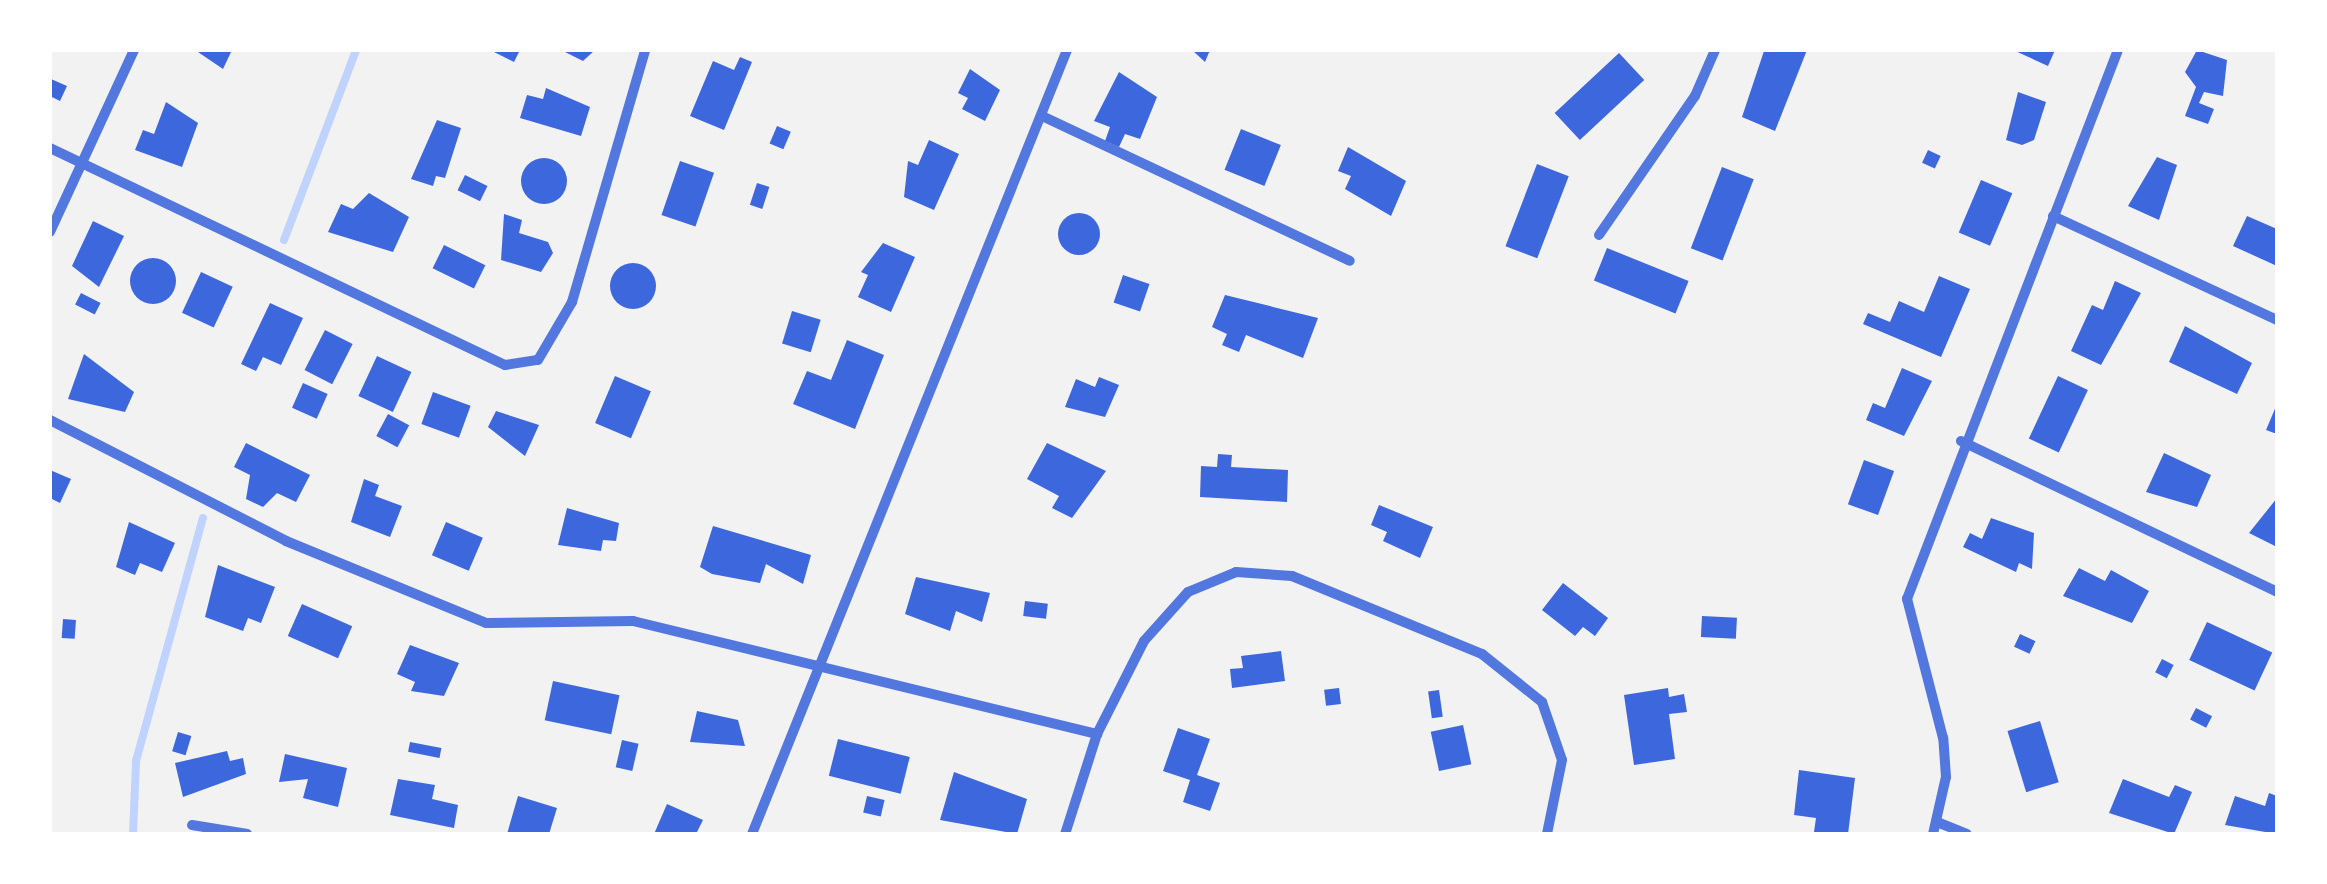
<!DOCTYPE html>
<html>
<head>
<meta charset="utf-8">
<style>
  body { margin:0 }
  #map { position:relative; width:2327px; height:884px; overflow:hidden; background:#f2f2f2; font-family:Roboto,sans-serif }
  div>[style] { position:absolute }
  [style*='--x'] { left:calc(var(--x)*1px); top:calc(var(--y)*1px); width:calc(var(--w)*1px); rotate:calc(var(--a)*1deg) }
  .stream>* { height:8px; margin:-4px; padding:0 4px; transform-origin:4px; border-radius:4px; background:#bfd3fe }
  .building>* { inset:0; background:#3d67dc; transform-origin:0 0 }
  .round { border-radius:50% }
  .minor>* { height:10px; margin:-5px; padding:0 5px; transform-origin:5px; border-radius:5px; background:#5277de }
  span { translate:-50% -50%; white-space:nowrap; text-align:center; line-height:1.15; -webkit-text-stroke:10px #fff; paint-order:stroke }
  .frame { position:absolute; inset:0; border:52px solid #fff; pointer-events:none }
</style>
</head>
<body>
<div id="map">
  <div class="stream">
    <div style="--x:284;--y:240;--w:203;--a:-69.2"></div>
    <div style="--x:133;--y:834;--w:73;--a:-87.6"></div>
    <div style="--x:136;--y:761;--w:252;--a:-74.6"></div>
  </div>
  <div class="building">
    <div style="clip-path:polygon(195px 50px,232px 50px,223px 69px)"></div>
    <div style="clip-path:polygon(490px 50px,520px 50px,514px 62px)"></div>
    <div style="clip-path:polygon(561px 50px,595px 50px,583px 61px)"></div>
    <div style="clip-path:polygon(1192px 50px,1210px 50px,1205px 62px)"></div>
    <div style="clip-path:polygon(1807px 50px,1775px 131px,1742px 117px,1764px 51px)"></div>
    <div style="clip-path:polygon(2013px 50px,2055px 50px,2048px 66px)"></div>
    <div style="clip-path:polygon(2197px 50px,2227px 60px,2223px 96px,2204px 92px,2199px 103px,2214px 109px,2208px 124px,2185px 116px,2196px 87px,2185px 72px)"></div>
    <div style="left:1619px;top:53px;width:37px;height:88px;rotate:47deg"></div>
    <div style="clip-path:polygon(740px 57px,752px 62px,724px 130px,690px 116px,713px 61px,734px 70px)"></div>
    <div style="clip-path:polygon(50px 65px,51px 79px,67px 86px,60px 101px,50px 96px)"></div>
    <div style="clip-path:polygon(970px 69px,1000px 90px,985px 121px,962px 109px,968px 98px,958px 93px)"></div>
    <div style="clip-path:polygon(1119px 72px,1157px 97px,1140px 139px,1125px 134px,1119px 147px,1105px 141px,1110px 127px,1094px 121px)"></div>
    <div style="clip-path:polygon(546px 88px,590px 107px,581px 136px,520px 118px,527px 95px,543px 99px)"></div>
    <div style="clip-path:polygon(2018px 92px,2046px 102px,2034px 140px,2022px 145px,2006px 140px)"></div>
    <div style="clip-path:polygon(166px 102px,198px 123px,182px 167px,135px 150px,143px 130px,154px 134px)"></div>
    <div style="clip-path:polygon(437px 120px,461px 128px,445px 178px,436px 176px,433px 186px,411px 179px)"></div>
    <div style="left:777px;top:126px;width:15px;height:19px;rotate:23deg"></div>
    <div style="left:1241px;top:129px;width:43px;height:44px;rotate:22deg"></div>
    <div style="clip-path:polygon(929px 140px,959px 154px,934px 210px,904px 197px,908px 161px,918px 165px)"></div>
    <div style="clip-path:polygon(1348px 147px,1406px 181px,1391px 216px,1345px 189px,1351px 176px,1338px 171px)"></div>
    <div style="left:1928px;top:150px;width:14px;height:14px;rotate:25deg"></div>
    <div style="clip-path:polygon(2157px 157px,2177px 165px,2159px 220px,2128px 206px)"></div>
    <div class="round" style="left:521px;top:158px;width:46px;height:46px"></div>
    <div style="left:680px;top:161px;width:36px;height:57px;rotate:19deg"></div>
    <div style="left:1537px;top:164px;width:34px;height:88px;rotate:21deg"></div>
    <div style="left:1722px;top:167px;width:34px;height:87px;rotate:21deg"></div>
    <div style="left:465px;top:175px;width:25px;height:17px;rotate:26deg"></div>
    <div style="left:1981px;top:180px;width:34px;height:57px;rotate:23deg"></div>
    <div style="left:757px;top:183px;width:13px;height:23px;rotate:18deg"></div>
    <div style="clip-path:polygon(369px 193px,409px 217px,393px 252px,328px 232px,341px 204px,353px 209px)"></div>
    <div class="round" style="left:1058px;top:213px;width:42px;height:42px"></div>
    <div style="clip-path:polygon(504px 214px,522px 220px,519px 233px,548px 242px,553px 253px,541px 272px,501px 260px)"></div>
    <div style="clip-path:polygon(2247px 216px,2277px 229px,2277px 266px,2233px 246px)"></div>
    <div style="clip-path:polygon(93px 221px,124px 236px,99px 287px,72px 266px)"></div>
    <div style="clip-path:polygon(883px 243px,915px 257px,891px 312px,858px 297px,868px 275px,861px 272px)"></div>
    <div style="left:444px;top:245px;width:46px;height:26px;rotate:26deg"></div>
    <div style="left:1607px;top:248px;width:88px;height:35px;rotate:22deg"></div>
    <div class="round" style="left:130px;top:258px;width:46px;height:46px"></div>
    <div class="round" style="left:610px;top:263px;width:46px;height:46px"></div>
    <div style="left:201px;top:272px;width:35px;height:45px;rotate:25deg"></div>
    <div style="left:1123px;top:275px;width:28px;height:29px;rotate:19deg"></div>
    <div style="clip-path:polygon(1939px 276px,1970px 289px,1941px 357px,1863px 324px,1868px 313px,1890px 322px,1899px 301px,1924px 312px)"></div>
    <div style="clip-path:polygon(2115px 281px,2141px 293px,2101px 365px,2071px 351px,2092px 305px,2103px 310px)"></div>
    <div style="left:81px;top:293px;width:22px;height:13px;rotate:27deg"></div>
    <div style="clip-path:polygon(1225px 295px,1318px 318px,1303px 358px,1246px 335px,1239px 352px,1222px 345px,1227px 334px,1212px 327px)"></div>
    <div style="clip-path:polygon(270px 303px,303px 318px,281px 365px,263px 357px,256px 371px,241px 364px)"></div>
    <div style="left:792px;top:311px;width:30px;height:34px;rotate:17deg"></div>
    <div style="clip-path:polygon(2185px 326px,2252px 363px,2237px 394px,2169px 362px)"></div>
    <div style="left:325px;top:330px;width:31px;height:45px;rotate:27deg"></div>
    <div style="clip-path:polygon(847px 340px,884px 355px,855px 429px,793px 404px,807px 371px,831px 380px)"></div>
    <div style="clip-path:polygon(84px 354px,134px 392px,125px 412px,68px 399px)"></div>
    <div style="left:377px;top:356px;width:38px;height:44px;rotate:25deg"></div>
    <div style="clip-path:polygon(1902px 368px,1932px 381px,1904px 436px,1866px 420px,1873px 403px,1885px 408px)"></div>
    <div style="left:615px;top:376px;width:39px;height:51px;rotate:23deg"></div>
    <div style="left:2058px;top:376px;width:33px;height:69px;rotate:25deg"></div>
    <div style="clip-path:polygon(1099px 377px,1119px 385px,1105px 417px,1065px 407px,1076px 379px,1095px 387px)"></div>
    <div style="left:303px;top:383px;width:27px;height:27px;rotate:24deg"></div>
    <div style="left:433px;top:392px;width:40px;height:34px;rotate:20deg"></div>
    <div style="clip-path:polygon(2277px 404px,2277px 434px,2266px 430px)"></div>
    <div style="clip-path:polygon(496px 411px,539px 425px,525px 456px,488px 427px)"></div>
    <div style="left:388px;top:414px;width:24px;height:25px;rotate:28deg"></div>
    <div style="clip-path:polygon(246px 443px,310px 475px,296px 502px,277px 493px,263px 507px,246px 499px,250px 475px,234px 467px)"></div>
    <div style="clip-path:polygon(1047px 443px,1106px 471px,1072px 518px,1052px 508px,1059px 496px,1027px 479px)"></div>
    <div style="clip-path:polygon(2164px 453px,2211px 475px,2197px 507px,2146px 492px)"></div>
    <div style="clip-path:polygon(1218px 454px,1232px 455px,1231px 467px,1288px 470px,1287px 502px,1200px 497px,1201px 466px,1217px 467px)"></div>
    <div style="left:1864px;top:460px;width:32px;height:47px;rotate:20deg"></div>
    <div style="clip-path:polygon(50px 470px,71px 479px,60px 503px,50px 498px)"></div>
    <div style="clip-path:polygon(364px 479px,379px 485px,375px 496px,402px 506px,390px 537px,351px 522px)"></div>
    <div style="clip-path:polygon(2277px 498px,2277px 547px,2249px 533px)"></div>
    <div style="clip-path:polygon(1379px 505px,1433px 527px,1420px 558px,1383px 541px,1387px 532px,1371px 525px)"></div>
    <div style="clip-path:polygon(567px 508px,619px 523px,616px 541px,603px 540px,601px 551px,558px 545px)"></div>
    <div style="clip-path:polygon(1991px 518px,2034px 533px,2032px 569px,2019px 563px,2016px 572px,1963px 547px,1970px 533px,1982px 539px)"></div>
    <div style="clip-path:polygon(129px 522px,175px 543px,162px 572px,140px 563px,135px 575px,116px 567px)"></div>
    <div style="left:446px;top:522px;width:40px;height:36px;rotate:23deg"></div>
    <div style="clip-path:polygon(713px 526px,811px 555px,803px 584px,766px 564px,760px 583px,712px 574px,700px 567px)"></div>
    <div style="clip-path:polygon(218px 565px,275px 587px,261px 623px,248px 618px,243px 631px,205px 617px)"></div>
    <div style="clip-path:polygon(2079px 568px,2105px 581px,2111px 570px,2149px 591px,2132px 623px,2063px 596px)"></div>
    <div style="clip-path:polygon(916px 577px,990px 593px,982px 622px,956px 611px,950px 631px,905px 614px)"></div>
    <div style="clip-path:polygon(1563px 583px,1608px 618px,1595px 636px,1583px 627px,1575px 636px,1542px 610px)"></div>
    <div style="left:1025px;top:601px;width:23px;height:15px;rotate:7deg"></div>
    <div style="left:302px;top:604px;width:55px;height:35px;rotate:24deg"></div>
    <div style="left:1702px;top:616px;width:35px;height:21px;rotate:3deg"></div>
    <div style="left:63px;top:619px;width:13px;height:19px;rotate:4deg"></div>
    <div style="left:2207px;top:622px;width:72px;height:42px;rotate:25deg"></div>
    <div style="left:2020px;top:634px;width:17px;height:14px;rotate:25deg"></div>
    <div style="clip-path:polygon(410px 645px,459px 663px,444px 696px,411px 691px,415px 682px,397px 674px)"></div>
    <div style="clip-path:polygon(1281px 651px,1285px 681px,1232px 688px,1230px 669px,1243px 668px,1241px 656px)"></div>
    <div style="left:2162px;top:659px;width:13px;height:15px;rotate:27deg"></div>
    <div style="left:553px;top:681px;width:68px;height:40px;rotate:12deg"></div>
    <div style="left:1339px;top:688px;width:16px;height:15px;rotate:83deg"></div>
    <div style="clip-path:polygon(1668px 688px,1669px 697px,1684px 694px,1687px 712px,1669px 714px,1675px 759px,1634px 765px,1624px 695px)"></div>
    <div style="left:1439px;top:690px;width:27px;height:11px;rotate:82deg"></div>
    <div style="left:2196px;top:708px;width:18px;height:13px;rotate:27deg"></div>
    <div style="clip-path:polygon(697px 711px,738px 720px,745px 746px,690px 742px)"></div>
    <div style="left:2040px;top:721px;width:64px;height:34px;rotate:73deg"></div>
    <div style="left:1463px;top:725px;width:40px;height:33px;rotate:78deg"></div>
    <div style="clip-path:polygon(1178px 728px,1210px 739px,1197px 775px,1220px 783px,1210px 811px,1183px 802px,1190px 780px,1163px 771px)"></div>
    <div style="left:178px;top:732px;width:14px;height:20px;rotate:17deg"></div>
    <div style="left:838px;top:739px;width:74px;height:38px;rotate:14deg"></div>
    <div style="left:622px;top:740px;width:17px;height:28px;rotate:13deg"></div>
    <div style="left:410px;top:742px;width:32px;height:10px;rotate:11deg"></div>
    <div style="clip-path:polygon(227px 751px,230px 761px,243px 758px,246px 774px,183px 797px,175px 763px)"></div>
    <div style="clip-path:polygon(285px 754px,347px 768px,338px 807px,303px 798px,308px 779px,279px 782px)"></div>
    <div style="clip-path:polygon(1799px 770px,1855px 778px,1848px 834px,1814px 832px,1816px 818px,1794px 815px)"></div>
    <div style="clip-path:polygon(954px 772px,1027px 799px,1017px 834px,940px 820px)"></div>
    <div style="clip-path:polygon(398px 779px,435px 785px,432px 799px,458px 805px,454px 828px,390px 815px)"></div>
    <div style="clip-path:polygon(2123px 779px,2169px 797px,2175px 785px,2192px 792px,2174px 834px,2109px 813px)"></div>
    <div style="clip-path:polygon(2269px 793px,2277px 796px,2277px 834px,2225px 825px,2235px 796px,2265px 806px)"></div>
    <div style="clip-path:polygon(518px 796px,557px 808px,549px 834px,507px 834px)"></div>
    <div style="left:867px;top:796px;width:18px;height:17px;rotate:13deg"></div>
    <div style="clip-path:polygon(667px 804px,703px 820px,696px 834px,654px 834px)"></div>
  </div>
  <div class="minor">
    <div style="--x:1042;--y:116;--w:340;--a:25.2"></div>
    <div style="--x:50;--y:148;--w:504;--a:25.5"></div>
    <div style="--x:505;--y:365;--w:33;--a:-9"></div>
    <div style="--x:538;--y:360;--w:67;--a:-59.6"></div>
    <div style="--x:572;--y:302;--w:262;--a:-73.8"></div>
    <div style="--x:2053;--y:216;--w:247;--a:24.9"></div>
    <div style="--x:50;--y:232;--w:200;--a:-65.2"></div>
    <div style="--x:1599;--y:235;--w:169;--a:-55.4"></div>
    <div style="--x:1695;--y:96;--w:50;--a:-66.5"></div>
    <div style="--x:50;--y:420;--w:265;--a:27.1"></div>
    <div style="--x:286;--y:541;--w:216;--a:22.3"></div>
    <div style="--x:486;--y:623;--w:147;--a:-0.8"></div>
    <div style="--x:633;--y:621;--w:478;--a:13.7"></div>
    <div style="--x:1097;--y:734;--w:105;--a:107.7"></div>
    <div style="--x:1961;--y:441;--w:350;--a:25.5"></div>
    <div style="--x:1097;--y:734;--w:104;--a:-63.2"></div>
    <div style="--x:1144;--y:641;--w:66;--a:-48.1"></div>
    <div style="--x:1188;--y:592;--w:52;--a:-22.6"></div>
    <div style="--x:1236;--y:572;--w:56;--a:4.1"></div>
    <div style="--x:1292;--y:576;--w:205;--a:22.3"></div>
    <div style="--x:1482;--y:654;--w:77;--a:38.7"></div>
    <div style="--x:1542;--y:702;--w:61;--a:71"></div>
    <div style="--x:1562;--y:760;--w:76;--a:101.5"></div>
    <div style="--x:1937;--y:822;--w:32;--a:22"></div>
    <div style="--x:192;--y:825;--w:56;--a:9.3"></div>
    <div style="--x:752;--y:834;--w:845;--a:-68.11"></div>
    <div style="--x:1933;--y:834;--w:58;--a:-77.2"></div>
    <div style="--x:1946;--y:777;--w:39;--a:-94"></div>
    <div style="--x:1943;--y:738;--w:144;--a:-104.5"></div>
    <div style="--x:1907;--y:599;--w:588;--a:-68.98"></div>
  </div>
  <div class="frame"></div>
</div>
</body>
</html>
